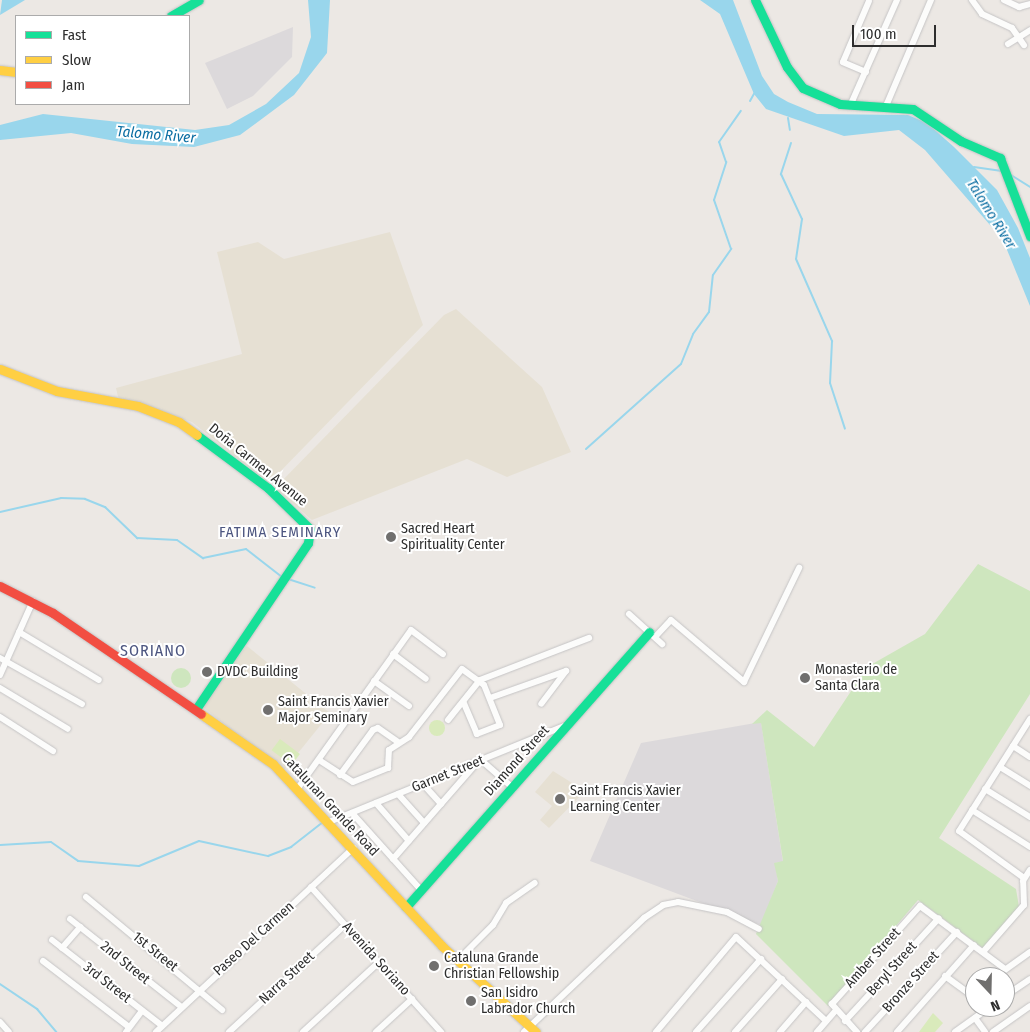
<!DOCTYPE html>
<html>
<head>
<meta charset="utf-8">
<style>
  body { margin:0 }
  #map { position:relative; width:1030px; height:1032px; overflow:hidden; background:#ece8e4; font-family:"Fira Sans Condensed",sans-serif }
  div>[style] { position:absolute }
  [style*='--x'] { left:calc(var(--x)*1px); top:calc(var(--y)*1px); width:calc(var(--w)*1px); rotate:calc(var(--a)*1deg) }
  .industrial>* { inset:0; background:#dcd9db }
  .education>* { inset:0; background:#e6e0d3; transform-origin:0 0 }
  .green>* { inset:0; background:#cee6be }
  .round { border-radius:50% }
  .pitch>* { inset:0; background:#d9eabb; transform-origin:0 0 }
  .water>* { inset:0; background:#99d6ec }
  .stream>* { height:2px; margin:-1px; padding:0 1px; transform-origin:1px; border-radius:1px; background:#99d6ec }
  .roads { filter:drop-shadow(0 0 1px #c5c4c5) drop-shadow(0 0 1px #c5c4c5) }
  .street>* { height:6px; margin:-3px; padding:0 3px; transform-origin:3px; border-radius:3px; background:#fcfcfb }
  .fast>* { height:9px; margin:-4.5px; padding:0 4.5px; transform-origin:4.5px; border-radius:4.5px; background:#16e098 }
  .slow>* { height:9px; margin:-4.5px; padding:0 4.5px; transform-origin:4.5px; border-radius:4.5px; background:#ffcf43 }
  .jam>* { height:9px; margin:-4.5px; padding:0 4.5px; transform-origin:4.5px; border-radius:4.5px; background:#f24e42 }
  .dots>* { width:14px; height:14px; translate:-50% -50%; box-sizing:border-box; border:2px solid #fff; border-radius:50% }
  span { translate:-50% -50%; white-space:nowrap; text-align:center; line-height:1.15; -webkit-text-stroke:4px #fff; paint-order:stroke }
  .street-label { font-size:14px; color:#2e2e2e }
  .poi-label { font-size:14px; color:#2e2e2e }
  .left { translate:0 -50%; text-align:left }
  .water-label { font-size:15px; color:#0d6fa3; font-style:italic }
  .neighbourhood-label { font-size:15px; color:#4d5680; letter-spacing:1px }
  .quarter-label { font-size:16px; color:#4d5680; letter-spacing:1px }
  .legend { position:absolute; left:15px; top:15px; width:175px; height:90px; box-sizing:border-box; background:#fff; border:1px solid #ababab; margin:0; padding:6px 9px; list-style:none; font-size:15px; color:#2e2e2e }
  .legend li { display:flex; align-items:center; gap:10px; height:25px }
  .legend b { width:25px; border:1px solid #ababab }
  .north { position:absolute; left:965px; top:967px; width:50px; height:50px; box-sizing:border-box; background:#fff; border:1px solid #ababab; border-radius:50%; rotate:159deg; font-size:14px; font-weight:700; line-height:20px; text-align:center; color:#2e2e2e }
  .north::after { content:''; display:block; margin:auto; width:18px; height:22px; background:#706f6e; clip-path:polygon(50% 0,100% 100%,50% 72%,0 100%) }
  .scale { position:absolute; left:852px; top:25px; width:84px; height:22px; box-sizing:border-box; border:2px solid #2e2e2e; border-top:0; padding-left:6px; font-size:15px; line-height:18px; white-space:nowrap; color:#2e2e2e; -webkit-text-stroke:4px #fff; paint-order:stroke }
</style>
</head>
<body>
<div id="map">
  <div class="industrial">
    <div style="clip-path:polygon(293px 27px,292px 57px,253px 96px,227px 109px,205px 63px)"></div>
    <div style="clip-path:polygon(761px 722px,783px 862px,775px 863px,778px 881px,761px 925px,590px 861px,641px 743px)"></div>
  </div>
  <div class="education">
    <div style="clip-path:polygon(390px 232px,423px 325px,269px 483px,192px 422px,118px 397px,116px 388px,242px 354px,217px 252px,258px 242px,284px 259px)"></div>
    <div style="clip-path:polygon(456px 309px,542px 387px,571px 452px,507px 477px,467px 459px,312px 520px,275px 488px,444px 315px)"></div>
    <div style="left:247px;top:646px;width:107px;height:75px;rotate:39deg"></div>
    <div style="clip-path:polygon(553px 771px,585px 791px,549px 828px,540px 820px,552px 806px,535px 792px)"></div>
  </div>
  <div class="green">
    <div style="clip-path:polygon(978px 564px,1030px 591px,1030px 694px,939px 838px,1016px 889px,1019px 907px,984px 949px,918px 900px,828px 1006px,756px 934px,778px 881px,774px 863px,783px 861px,761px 723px,752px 724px,767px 710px,814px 747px,867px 667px,925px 634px)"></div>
    <div class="round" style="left:171px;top:668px;width:20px;height:20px"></div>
  </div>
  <div class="pitch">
    <div class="round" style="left:429px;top:720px;width:16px;height:16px"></div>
    <div style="left:280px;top:739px;width:25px;height:14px;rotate:37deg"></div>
    <div style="clip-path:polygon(933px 1013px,943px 1023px,935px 1032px,919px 1032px)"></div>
  </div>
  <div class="water">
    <div style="clip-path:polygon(2px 0,25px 0,0 15px)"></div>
    <div style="clip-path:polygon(308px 0,330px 0,327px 53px,294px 95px,240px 135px,194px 147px,132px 144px,71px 133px,0 140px,0 125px,43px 114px,195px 130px,229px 125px,266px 104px,299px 73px,311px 37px)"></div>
    <div style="clip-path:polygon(700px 0,733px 0,762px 76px,774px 94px,788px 102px,817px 114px,908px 115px,927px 123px,954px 147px,997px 190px,1018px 228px,1030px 258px,1030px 306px,1003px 240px,925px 150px,899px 130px,844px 136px,766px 109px,754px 94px,720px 14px)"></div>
  </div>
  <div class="stream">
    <div style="--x:750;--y:101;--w:10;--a:-61"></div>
    <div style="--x:788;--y:118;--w:12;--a:81"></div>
    <div style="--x:791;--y:143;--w:33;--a:108"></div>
    <div style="--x:781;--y:174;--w:50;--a:65"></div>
    <div style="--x:802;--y:219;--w:40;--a:98.5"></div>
    <div style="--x:796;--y:259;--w:90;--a:66.3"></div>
    <div style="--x:832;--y:341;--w:42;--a:92.7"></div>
    <div style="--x:830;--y:383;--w:48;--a:71.9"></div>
    <div style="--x:974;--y:167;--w:28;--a:8"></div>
    <div style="--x:1011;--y:175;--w:22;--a:32"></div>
    <div style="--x:586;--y:449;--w:127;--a:-41.8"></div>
    <div style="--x:681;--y:364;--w:32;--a:-68"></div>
    <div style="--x:693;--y:334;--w:27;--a:-54"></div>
    <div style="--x:709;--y:312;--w:37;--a:-84"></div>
    <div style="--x:713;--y:275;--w:32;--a:-55"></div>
    <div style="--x:731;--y:249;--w:52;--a:-109.1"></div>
    <div style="--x:714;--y:200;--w:40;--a:-72"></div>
    <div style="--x:726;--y:162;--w:21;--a:-109"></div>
    <div style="--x:719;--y:142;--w:38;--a:-55"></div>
    <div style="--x:0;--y:512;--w:63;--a:-12.9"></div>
    <div style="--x:61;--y:498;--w:24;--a:2"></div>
    <div style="--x:85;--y:499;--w:22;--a:22"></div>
    <div style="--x:105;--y:507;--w:45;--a:44.1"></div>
    <div style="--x:137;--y:538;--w:40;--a:2.9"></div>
    <div style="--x:177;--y:540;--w:32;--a:35"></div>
    <div style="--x:203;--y:558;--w:44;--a:-11.8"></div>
    <div style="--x:246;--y:549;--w:46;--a:37.9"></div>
    <div style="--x:288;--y:579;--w:28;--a:18"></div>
    <div style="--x:0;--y:845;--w:51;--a:-3.4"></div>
    <div style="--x:51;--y:842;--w:33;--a:35"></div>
    <div style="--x:78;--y:861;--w:61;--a:4.7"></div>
    <div style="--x:139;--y:866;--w:65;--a:-22.6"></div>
    <div style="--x:199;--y:841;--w:71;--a:12.3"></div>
    <div style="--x:268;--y:856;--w:25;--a:-21"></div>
    <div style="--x:291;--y:847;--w:39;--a:-38"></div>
    <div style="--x:0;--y:984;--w:45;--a:34"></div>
    <div style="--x:37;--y:1009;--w:30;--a:50"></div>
  </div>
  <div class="roads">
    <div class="street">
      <div style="--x:972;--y:0;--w:17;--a:54"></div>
      <div style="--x:982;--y:14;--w:33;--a:25"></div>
      <div style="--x:1012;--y:28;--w:21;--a:55"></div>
      <div style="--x:1004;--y:0;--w:17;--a:25"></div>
      <div style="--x:1019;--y:7;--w:11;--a:-15"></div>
      <div style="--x:1008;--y:44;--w:26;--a:-32"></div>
      <div style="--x:866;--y:72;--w:25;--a:-157"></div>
      <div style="--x:843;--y:62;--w:66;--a:-66.9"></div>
      <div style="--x:850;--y:106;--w:116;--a:-66.1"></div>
      <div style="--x:886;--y:106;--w:115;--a:-67"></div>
      <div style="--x:629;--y:614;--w:45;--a:42.3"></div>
      <div style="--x:19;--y:632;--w:93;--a:31"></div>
      <div style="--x:655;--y:637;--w:23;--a:-47"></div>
      <div style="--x:671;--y:620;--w:96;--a:40.3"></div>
      <div style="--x:744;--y:682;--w:127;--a:-64.2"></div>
      <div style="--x:393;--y:654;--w:41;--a:37.1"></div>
      <div style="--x:0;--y:658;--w:94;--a:29.3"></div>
      <div style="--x:0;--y:675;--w:81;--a:-66"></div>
      <div style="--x:374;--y:681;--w:43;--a:35.5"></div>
      <div style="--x:0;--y:688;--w:79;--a:31.1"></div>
      <div style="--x:490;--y:698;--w:81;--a:-19.6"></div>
      <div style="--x:566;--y:671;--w:41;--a:127.1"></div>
      <div style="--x:0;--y:717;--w:63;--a:32.7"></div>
      <div style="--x:448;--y:720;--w:51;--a:-51.3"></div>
      <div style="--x:480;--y:680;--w:117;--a:-21.1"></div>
      <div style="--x:1013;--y:746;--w:20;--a:33"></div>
      <div style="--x:319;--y:760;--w:40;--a:32.9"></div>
      <div style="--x:353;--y:782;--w:38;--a:-22"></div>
      <div style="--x:388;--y:768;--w:18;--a:-87"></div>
      <div style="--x:389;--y:750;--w:24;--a:-33"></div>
      <div style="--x:409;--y:737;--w:86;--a:-52.1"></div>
      <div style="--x:462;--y:669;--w:27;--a:36"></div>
      <div style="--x:484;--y:685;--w:43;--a:68.2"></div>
      <div style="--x:500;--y:725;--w:25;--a:159"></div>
      <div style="--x:477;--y:734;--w:34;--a:-113"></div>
      <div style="--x:481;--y:760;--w:41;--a:41.1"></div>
      <div style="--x:1000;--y:767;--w:36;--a:32"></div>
      <div style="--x:340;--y:775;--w:56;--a:-53.7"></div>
      <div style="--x:373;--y:730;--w:5;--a:-22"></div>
      <div style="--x:378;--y:728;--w:24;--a:35"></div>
      <div style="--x:423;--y:784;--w:27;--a:48"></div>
      <div style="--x:298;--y:788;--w:194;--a:-54.4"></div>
      <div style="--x:411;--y:630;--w:40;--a:37"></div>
      <div style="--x:985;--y:789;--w:53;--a:31.9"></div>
      <div style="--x:398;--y:794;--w:39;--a:48"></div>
      <div style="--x:376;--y:803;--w:50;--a:49"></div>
      <div style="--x:972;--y:810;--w:69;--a:32.5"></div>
      <div style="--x:352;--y:813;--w:103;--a:48.1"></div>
      <div style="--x:329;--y:822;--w:254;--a:-22.2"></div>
      <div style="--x:393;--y:859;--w:126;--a:-48.9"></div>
      <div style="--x:1024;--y:878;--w:80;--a:-144.1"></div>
      <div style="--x:959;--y:831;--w:133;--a:-57.6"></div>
      <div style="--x:311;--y:887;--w:195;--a:48.1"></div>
      <div style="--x:86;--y:897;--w:177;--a:39.7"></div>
      <div style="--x:1024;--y:905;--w:24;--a:-92"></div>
      <div style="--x:1023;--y:881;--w:13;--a:-58"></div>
      <div style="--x:70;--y:919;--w:140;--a:38.3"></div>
      <div style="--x:52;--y:940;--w:138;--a:37.9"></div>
      <div style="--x:62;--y:948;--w:28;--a:-49"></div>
      <div style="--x:983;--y:952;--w:62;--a:-48.9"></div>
      <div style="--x:43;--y:961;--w:108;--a:37.5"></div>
      <div style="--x:457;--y:961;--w:51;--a:-45"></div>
      <div style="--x:493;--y:925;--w:26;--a:-59"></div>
      <div style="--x:506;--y:903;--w:35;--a:-35"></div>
      <div style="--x:945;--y:976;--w:37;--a:36"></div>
      <div style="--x:995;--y:977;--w:43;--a:-35.5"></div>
      <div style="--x:1005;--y:996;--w:30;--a:-34"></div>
      <div style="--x:975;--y:1018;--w:17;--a:54"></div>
      <div style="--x:845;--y:1021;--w:139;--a:-47.6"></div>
      <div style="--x:0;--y:1022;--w:13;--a:48"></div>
      <div style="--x:126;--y:1032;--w:26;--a:-53"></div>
      <div style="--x:156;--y:1032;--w:270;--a:-43"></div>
      <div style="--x:229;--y:1032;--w:158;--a:-42.7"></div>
      <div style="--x:303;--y:1032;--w:103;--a:-42.6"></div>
      <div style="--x:376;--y:1032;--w:49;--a:-42.5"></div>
      <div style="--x:524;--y:1032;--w:166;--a:-43.5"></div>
      <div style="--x:644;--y:918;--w:23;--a:-34"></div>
      <div style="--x:663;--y:905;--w:15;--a:-11"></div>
      <div style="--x:678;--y:902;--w:50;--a:11.5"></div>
      <div style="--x:727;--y:912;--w:36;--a:28"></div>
      <div style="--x:656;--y:1032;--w:124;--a:-49.9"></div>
      <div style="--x:736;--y:937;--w:123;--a:43"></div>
      <div style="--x:696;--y:1032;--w:98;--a:-48.3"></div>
      <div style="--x:735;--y:1032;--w:71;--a:-48.4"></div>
      <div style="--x:780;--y:1032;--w:40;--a:-49"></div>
      <div style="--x:817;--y:1032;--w:28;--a:-49"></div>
      <div style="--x:857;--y:1032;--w:38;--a:-132"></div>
      <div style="--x:832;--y:1004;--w:132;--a:-48.1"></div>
      <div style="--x:920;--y:906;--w:106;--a:36.5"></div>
      <div style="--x:865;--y:1032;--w:136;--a:-47.4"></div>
      <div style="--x:897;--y:1032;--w:116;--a:-48.5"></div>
      <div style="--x:955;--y:1032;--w:43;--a:-35.5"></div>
      <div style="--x:993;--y:1032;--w:45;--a:-35.1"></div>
    </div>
    <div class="fast">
      <div style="--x:755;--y:0;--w:74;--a:64.5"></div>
      <div style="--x:787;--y:67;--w:26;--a:53"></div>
      <div style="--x:803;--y:88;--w:40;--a:23.4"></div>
      <div style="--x:840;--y:104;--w:73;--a:3.9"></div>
      <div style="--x:913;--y:109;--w:58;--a:33.7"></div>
      <div style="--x:961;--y:141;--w:43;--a:23.6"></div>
      <div style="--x:1000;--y:158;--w:84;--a:69"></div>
      <div style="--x:171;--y:16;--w:32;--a:-30"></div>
      <div style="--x:196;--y:709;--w:200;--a:-56"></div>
      <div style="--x:308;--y:543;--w:14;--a:-82"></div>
      <div style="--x:310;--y:529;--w:59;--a:-135.7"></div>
      <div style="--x:268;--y:488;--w:89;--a:-143.3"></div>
      <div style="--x:406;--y:907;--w:367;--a:-48.5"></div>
    </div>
    <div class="slow">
      <div style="--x:0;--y:70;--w:16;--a:7"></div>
      <div style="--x:0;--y:369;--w:61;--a:21.1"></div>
      <div style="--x:57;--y:391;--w:82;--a:10.5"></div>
      <div style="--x:138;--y:406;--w:44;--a:21.3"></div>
      <div style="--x:179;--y:422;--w:22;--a:36"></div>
      <div style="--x:201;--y:714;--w:88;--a:34.8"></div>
      <div style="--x:273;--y:764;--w:248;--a:47.1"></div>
      <div style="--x:442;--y:946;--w:127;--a:42.5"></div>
    </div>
    <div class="jam">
      <div style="--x:0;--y:586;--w:59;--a:27"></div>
      <div style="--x:53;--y:613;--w:179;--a:34.3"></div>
    </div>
  </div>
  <div class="dots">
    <div style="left:391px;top:537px;background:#706f6e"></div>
    <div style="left:207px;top:672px;background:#706f6e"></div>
    <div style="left:805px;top:678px;background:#706f6e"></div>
    <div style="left:268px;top:710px;background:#706f6e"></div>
    <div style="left:560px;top:799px;background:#706f6e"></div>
    <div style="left:434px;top:966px;background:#706f6e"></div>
    <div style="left:471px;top:1001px;background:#706f6e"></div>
  </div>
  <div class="street-label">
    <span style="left:258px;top:465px;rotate:39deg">Doña Carmen Avenue</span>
    <span style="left:517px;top:761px;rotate:-48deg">Diamond Street</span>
    <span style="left:448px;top:774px;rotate:-22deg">Garnet Street</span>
    <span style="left:330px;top:805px;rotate:47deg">Catalunan Grande Road</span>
    <span style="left:254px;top:939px;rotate:-42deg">Paseo Del Carmen</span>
    <span style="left:155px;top:952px;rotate:39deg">1st Street</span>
    <span style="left:873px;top:958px;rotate:-48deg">Amber Street</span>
    <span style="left:376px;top:959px;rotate:48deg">Avenida Soriano</span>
    <span style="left:125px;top:963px;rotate:39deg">2nd Street</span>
    <span style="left:892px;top:969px;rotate:-48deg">Beryl Street</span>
    <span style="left:287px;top:978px;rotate:-43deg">Narra Street</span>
    <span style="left:911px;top:982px;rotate:-48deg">Bronze Street</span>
    <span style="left:107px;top:983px;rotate:38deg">3rd Street</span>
  </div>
  <div class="poi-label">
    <span class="left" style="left:401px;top:537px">Sacred Heart<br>Spirituality Center</span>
    <span class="left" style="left:815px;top:678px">Monasterio de<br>Santa Clara</span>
    <span class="left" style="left:217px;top:672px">DVDC Building</span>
    <span class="left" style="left:278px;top:710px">Saint Francis Xavier<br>Major Seminary</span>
    <span class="left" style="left:570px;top:799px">Saint Francis Xavier<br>Learning Center</span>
    <span class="left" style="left:444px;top:966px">Cataluna Grande<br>Christian Fellowship</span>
    <span class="left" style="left:481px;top:1001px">San Isidro<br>Labrador Church</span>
  </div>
  <div class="water-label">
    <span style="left:156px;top:135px;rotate:5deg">Talomo River</span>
    <span style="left:991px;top:214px;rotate:58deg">Talomo River</span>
  </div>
  <div class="neighbourhood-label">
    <span style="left:280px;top:533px">FATIMA SEMINARY</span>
  </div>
  <div class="quarter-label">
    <span style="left:153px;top:651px">SORIANO</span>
  </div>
  <ul class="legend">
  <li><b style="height:6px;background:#16e098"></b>Fast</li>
  <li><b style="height:6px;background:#ffcf43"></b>Slow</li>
  <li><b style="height:6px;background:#f24e42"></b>Jam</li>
  </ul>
  <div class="north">N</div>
  <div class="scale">100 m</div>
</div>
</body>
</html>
